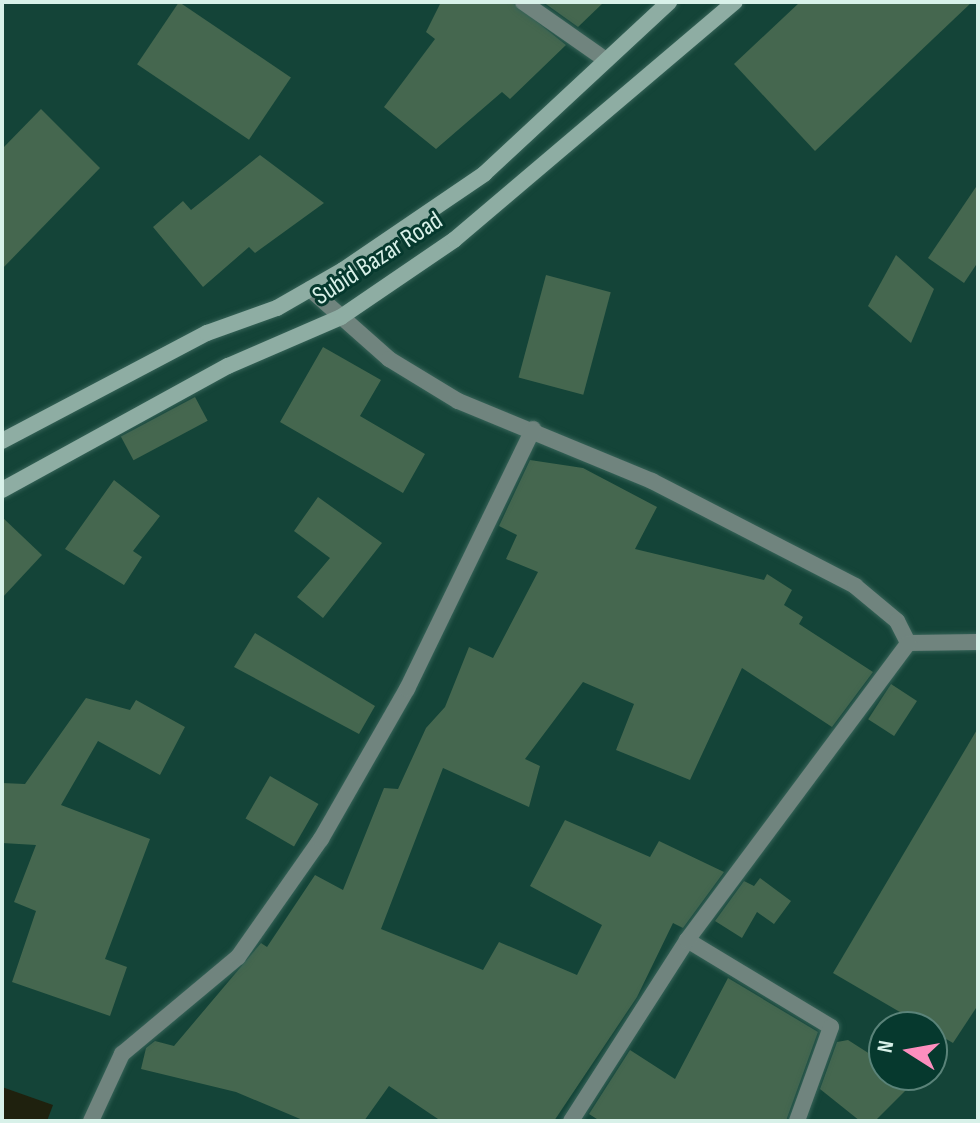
<!DOCTYPE html>
<html>
<head>
<meta charset="utf-8">
<style>
  body { margin:0 }
  #map { position:relative; width:980px; height:1123px; overflow:hidden; background:#144438; font-family:"Sofia Sans Condensed",sans-serif }
  div>[style] { position:absolute }
  [style*='--x'] { left:calc(var(--x)*1px); top:calc(var(--y)*1px); width:calc(var(--w)*1px); rotate:calc(var(--a)*1deg) }
  .water>* { inset:0; background:#1f210e }
  .building>* { inset:0; background:#45674f; transform-origin:0 0 }
  .roads { filter:drop-shadow(0 0 2px #376358) drop-shadow(0 0 2px #376358) }
  .street>* { height:16px; margin:-8px; padding:0 8px; transform-origin:8px; border-radius:8px; background:#70847e }
  .secondary>* { height:16px; margin:-8px; padding:0 8px; transform-origin:8px; border-radius:8px; background:#8eada3 }
  span { translate:-50% -50%; white-space:nowrap; text-align:center; line-height:1.15; -webkit-text-stroke:6px #06392e; paint-order:stroke }
  .street-label { font-size:26px; color:#d8f1e9 }
  .frame { position:absolute; inset:0; border:4px solid #d8f1e9; pointer-events:none }
  .north { position:absolute; left:868px; top:1011px; width:80px; height:80px; box-sizing:border-box; background:#06392e; border:2px solid #5a8379; border-radius:50%; rotate:281deg; font-size:22px; font-weight:700; line-height:32px; text-align:center; color:#d8f1e9 }
  .north::after { content:''; display:block; margin:auto; width:28px; height:36px; background:#fd8ebe; clip-path:polygon(50% 0,100% 100%,50% 72%,0 100%) }
</style>
</head>
<body>
<div id="map">
  <div class="water">
    <div style="clip-path:polygon(2px 1087px,53px 1105px,47px 1121px,2px 1121px)"></div>
  </div>
  <div class="building">
    <div style="left:179px;top:2px;width:135px;height:75px;rotate:34deg"></div>
    <div style="clip-path:polygon(441px 2px,512px 2px,566px 45px,510px 99px,502px 92px,436px 149px,384px 107px,435px 39px,426px 32px)"></div>
    <div style="clip-path:polygon(543px 2px,604px 2px,578px 27px)"></div>
    <div style="clip-path:polygon(800px 2px,972px 2px,815px 151px,734px 64px)"></div>
    <div style="clip-path:polygon(41px 109px,100px 168px,2px 269px,2px 149px)"></div>
    <div style="clip-path:polygon(260px 155px,324px 203px,255px 253px,249px 247px,203px 287px,153px 227px,183px 201px,191px 210px)"></div>
    <div style="clip-path:polygon(978px 184px,978px 262px,964px 283px,928px 258px)"></div>
    <div style="clip-path:polygon(896px 255px,934px 289px,911px 343px,868px 306px)"></div>
    <div style="left:546px;top:275px;width:67px;height:106px;rotate:15deg"></div>
    <div style="clip-path:polygon(323px 347px,381px 380px,360px 416px,425px 454px,403px 493px,280px 422px)"></div>
    <div style="left:195px;top:397px;width:27px;height:84px;rotate:62deg"></div>
    <div style="clip-path:polygon(530px 460px,583px 468px,657px 507px,635px 549px,764px 580px,767px 574px,792px 590px,784px 605px,803px 617px,799px 624px,873px 672px,832px 727px,742px 668px,690px 780px,616px 750px,634px 704px,583px 682px,525px 759px,540px 766px,529px 807px,443px 768px,381px 929px,483px 970px,499px 942px,577px 975px,602px 925px,530px 886px,565px 820px,650px 857px,659px 841px,724px 872px,683px 928px,673px 923px,637px 997px,554px 1121px,441px 1121px,389px 1086px,364px 1121px,305px 1121px,236px 1092px,141px 1069px,146px 1048px,155px 1041px,174px 1046px,261px 943px,267px 947px,315px 875px,343px 890px,384px 788px,398px 789px,426px 728px,445px 707px,469px 647px,493px 658px,538px 572px,506px 559px,517px 535px,499px 526px)"></div>
    <div style="clip-path:polygon(114px 480px,160px 516px,133px 551px,142px 557px,124px 585px,65px 549px)"></div>
    <div style="clip-path:polygon(318px 497px,382px 543px,323px 618px,297px 597px,330px 558px,294px 531px)"></div>
    <div style="clip-path:polygon(2px 517px,42px 555px,2px 598px)"></div>
    <div style="clip-path:polygon(255px 633px,375px 706px,359px 734px,234px 667px)"></div>
    <div style="left:891px;top:684px;width:31px;height:42px;rotate:33deg"></div>
    <div style="clip-path:polygon(86px 698px,130px 710px,136px 700px,185px 727px,160px 775px,98px 741px,61px 805px,150px 839px,105px 959px,127px 967px,110px 1016px,12px 982px,36px 911px,14px 902px,36px 845px,2px 843px,2px 783px,25px 784px)"></div>
    <div style="clip-path:polygon(978px 728px,978px 1005px,953px 1043px,833px 973px)"></div>
    <div style="left:270px;top:776px;width:56px;height:49px;rotate:30deg"></div>
    <div style="clip-path:polygon(760px 878px,791px 901px,774px 924px,757px 912px,742px 938px,715px 921px,744px 881px,754px 886px)"></div>
    <div style="clip-path:polygon(728px 978px,818px 1032px,786px 1121px,600px 1121px,589px 1114px,630px 1050px,675px 1079px)"></div>
    <div style="clip-path:polygon(848px 1040px,884px 1063px,884px 1075px,914px 1082px,875px 1121px,860px 1121px,820px 1089px,837px 1042px)"></div>
  </div>
  <div class="roads">
    <div class="street">
      <div style="--x:523;--y:2;--w:98;--a:35"></div>
      <div style="--x:310;--y:289;--w:106;--a:41.5"></div>
      <div style="--x:389;--y:359;--w:81;--a:31.3"></div>
      <div style="--x:458;--y:401;--w:210;--a:22.4"></div>
      <div style="--x:652;--y:481;--w:229;--a:27.3"></div>
      <div style="--x:855;--y:586;--w:55;--a:39.8"></div>
      <div style="--x:897;--y:621;--w:25;--a:63"></div>
      <div style="--x:908;--y:643;--w:70;--a:-0.8"></div>
      <div style="--x:687;--y:940;--w:168;--a:31.1"></div>
      <div style="--x:831;--y:1027;--w:100;--a:109.9"></div>
      <div style="--x:91;--y:1121;--w:74;--a:-65.2"></div>
      <div style="--x:122;--y:1054;--w:151;--a:-39.9"></div>
      <div style="--x:238;--y:957;--w:144;--a:-54.9"></div>
      <div style="--x:321;--y:839;--w:173;--a:-60.2"></div>
      <div style="--x:407;--y:689;--w:289;--a:-64.1"></div>
      <div style="--x:571;--y:1121;--w:215;--a:-57.3"></div>
      <div style="--x:687;--y:940;--w:370;--a:-53.3"></div>
    </div>
    <div class="secondary">
      <div style="--x:2;--y:441;--w:232;--a:-27.8"></div>
      <div style="--x:207;--y:333;--w:74;--a:-19.7"></div>
      <div style="--x:277;--y:308;--w:76;--a:-29.9"></div>
      <div style="--x:343;--y:270;--w:171;--a:-34.2"></div>
      <div style="--x:484;--y:174;--w:253;--a:-42.9"></div>
      <div style="--x:2;--y:490;--w:258;--a:-28.8"></div>
      <div style="--x:228;--y:366;--w:123;--a:-23.4"></div>
      <div style="--x:341;--y:317;--w:137;--a:-34.3"></div>
      <div style="--x:454;--y:240;--w:368;--a:-40.3"></div>
    </div>
  </div>
  <div class="street-label">
    <span style="left:378px;top:259px;rotate:-33deg">Subid Bazar Road</span>
  </div>
  <div class="frame"></div>
  <div class="north">N</div>
</div>
</body>
</html>
